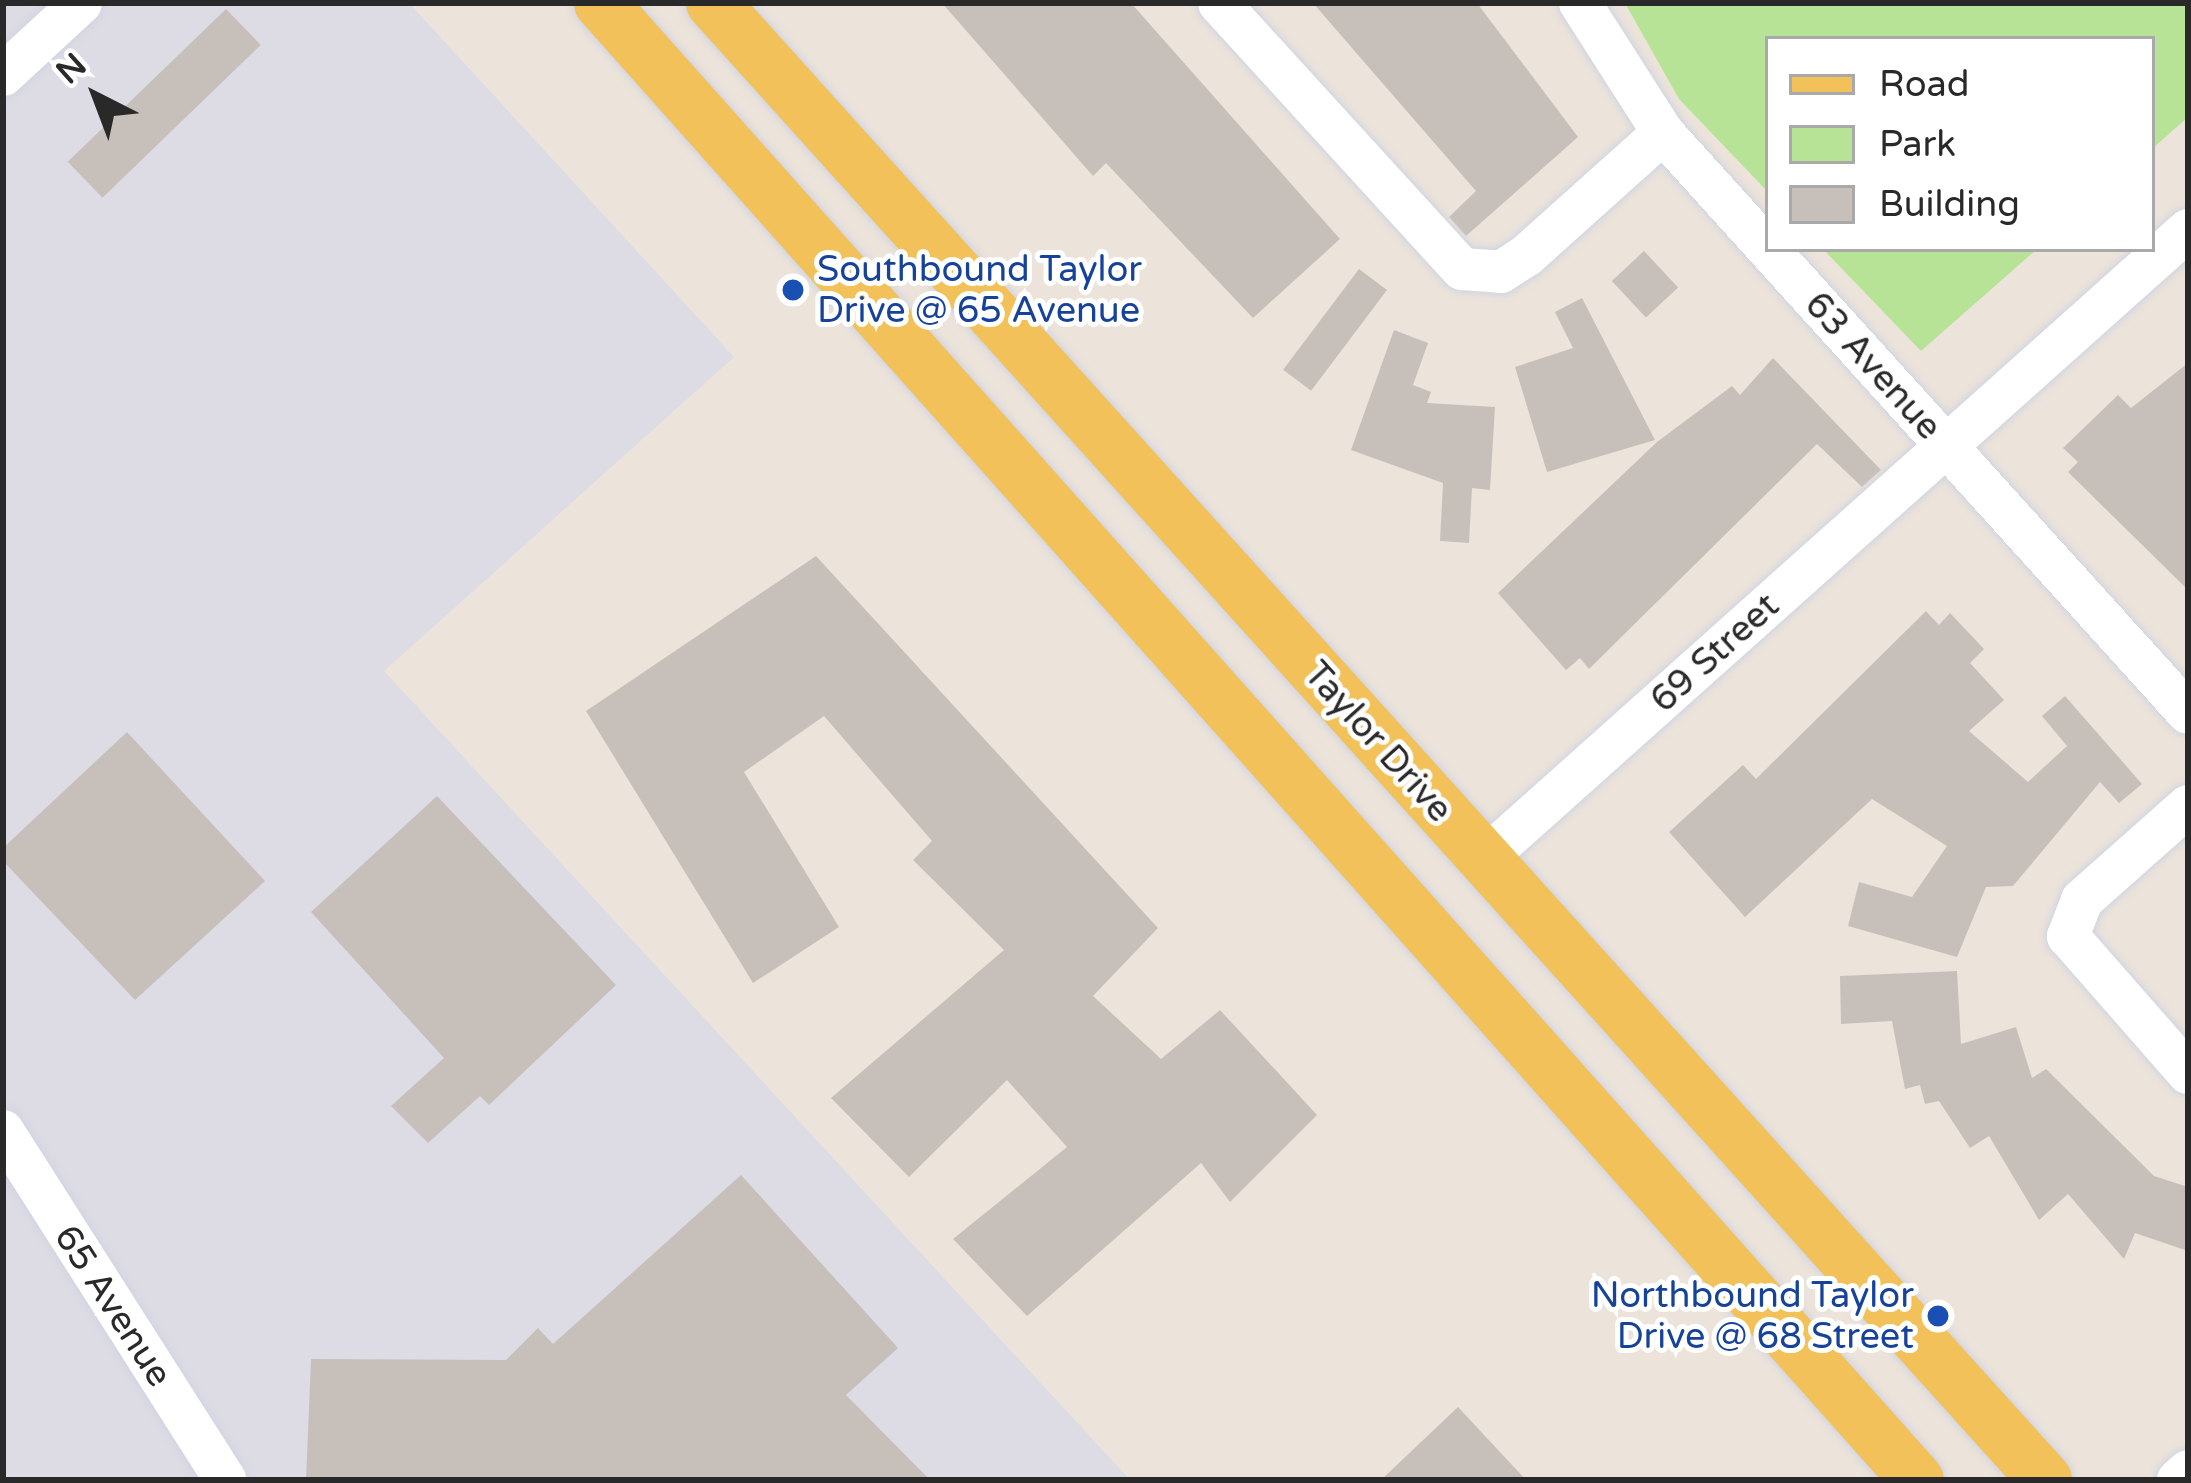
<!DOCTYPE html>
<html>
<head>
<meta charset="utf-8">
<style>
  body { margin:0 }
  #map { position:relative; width:2191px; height:1483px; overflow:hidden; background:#ece3da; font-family:"Varela Round",sans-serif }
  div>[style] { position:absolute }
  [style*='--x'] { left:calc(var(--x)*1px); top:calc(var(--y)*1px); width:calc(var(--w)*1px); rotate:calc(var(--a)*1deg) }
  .industrial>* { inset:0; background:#dddbe4 }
  .green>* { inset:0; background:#b7e396 }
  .building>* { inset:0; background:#c7c0ba; transform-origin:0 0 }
  .roads { filter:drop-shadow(0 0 3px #d0d5e2) drop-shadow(0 0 3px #d0d5e2) }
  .minor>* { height:42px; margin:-21px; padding:0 21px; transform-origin:21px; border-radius:21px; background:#fff }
  .major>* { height:54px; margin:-27px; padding:0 27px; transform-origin:27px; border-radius:27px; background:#f2c159 }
  .dots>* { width:33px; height:33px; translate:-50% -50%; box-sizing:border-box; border:6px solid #fff; border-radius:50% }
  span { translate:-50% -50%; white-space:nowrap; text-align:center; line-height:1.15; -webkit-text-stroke:10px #fff; paint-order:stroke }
  .transit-label { font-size:36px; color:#164399 }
  .left { translate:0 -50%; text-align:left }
  .right { translate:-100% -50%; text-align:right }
  .street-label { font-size:36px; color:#292929 }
  .frame { position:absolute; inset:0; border:6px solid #292929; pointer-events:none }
  .legend { position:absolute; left:1765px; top:36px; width:390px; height:216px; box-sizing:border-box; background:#fff; border:3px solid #a9a9a9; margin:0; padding:15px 21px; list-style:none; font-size:36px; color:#292929 }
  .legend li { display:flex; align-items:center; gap:24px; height:60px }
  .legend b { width:60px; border:3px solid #a9a9a9 }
  .north { position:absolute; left:36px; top:36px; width:120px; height:120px; -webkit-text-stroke:9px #fff; paint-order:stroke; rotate:318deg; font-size:33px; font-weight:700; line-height:48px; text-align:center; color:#292929 }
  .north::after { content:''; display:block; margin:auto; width:42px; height:54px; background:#292929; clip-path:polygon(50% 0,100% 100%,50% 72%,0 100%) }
</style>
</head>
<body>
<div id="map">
  <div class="industrial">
    <div style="clip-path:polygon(3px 3px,409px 3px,734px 357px,384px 671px,1130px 1480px,3px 1480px)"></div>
  </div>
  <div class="green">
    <div style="clip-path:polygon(1625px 3px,2188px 3px,2188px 117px,2152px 149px,2152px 39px,1768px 39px,1768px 192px,1679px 99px)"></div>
    <div style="clip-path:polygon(1823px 249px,2037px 249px,1921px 351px)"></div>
  </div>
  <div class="building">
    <div style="clip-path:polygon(942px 3px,1131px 3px,1340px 239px,1253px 318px,1106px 163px,1093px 176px)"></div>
    <div style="clip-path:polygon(1313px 3px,1477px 3px,1578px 137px,1466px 236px,1449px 217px,1476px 191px)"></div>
    <div style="left:226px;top:9px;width:50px;height:220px;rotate:46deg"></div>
    <div style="left:1644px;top:251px;width:50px;height:44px;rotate:47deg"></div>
    <div style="left:1359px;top:269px;width:35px;height:126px;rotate:37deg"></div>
    <div style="clip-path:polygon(1582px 298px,1655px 440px,1547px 472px,1515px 367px,1573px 348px,1555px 312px)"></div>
    <div style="clip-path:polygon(1394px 330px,1428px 343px,1413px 385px,1431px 392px,1427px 403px,1495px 407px,1490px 490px,1472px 488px,1469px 543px,1440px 541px,1443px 483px,1351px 450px)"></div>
    <div style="clip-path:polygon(1773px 358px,1881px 470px,1862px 487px,1817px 444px,1589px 669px,1580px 658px,1566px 670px,1498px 593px,1657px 442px,1732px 386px,1740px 395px)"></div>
    <div style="clip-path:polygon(2188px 363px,2188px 590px,2068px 472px,2078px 462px,2063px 448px,2118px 395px,2131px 408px)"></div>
    <div style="clip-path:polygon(816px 556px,1158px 928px,1093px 996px,1161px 1059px,1220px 1010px,1317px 1115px,1230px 1202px,1201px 1163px,1027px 1316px,953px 1239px,1067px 1147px,1007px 1080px,909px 1177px,831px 1098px,1004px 950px,913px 860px,932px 841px,824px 716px,744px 772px,839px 927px,753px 983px,586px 711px)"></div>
    <div style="clip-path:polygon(1926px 611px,1939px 625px,1950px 613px,1984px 649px,1970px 663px,2004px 700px,1969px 731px,2028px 782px,2067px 746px,2042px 716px,2065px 696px,2142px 784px,2119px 803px,2100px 782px,2013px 886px,1986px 887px,1957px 957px,1848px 926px,1859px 882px,1912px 897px,1947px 846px,1872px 799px,1745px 917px,1669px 832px,1743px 765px,1756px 779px)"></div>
    <div style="clip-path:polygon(127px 732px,265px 881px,135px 1000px,3px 861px,3px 848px)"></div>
    <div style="clip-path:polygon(437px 796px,616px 985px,489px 1105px,480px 1096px,428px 1143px,391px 1106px,444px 1058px,311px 912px)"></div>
    <div style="clip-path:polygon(1957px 971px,1961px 1044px,2016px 1027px,2032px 1078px,2046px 1069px,2154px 1176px,2188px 1187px,2188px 1251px,2135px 1233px,2124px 1259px,2068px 1194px,2039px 1220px,1989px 1136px,1970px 1148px,1939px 1101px,1925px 1104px,1920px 1085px,1905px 1089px,1892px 1021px,1841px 1024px,1840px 976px)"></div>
    <div style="clip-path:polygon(741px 1175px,898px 1348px,846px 1395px,930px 1480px,306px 1480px,311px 1359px,506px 1360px,538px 1328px,553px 1344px)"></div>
    <div style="clip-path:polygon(1458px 1407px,1526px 1480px,1381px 1480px)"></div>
  </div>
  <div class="roads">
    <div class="minor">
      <div style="--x:1219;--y:3;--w:360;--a:47.6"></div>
      <div style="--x:1462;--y:269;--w:39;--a:4"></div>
      <div style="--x:1501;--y:272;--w:31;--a:-33"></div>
      <div style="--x:1527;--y:255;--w:183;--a:-41.9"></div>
      <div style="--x:1580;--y:3;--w:154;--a:57.4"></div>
      <div style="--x:1663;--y:133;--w:782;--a:47.85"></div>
      <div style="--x:3;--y:75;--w:106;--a:-42.7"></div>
      <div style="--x:2188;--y:806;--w:142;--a:138.4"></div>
      <div style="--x:2082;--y:900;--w:39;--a:111"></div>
      <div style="--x:2068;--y:936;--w:182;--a:48.8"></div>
      <div style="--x:1484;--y:859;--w:944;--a:-41.78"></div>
      <div style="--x:3;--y:1131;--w:414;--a:57.5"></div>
      <div style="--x:2178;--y:1480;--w:13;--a:-42"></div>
    </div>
    <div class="major">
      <div style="--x:601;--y:3;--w:1978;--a:48.3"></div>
      <div style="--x:713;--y:3;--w:1989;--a:47.95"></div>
    </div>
  </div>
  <div class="dots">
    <div style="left:793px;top:290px;background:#1a4fb4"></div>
    <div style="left:1938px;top:1316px;background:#1a4fb4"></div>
  </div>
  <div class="transit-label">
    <span class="left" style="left:817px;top:290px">Southbound Taylor<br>Drive @ 65 Avenue</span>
    <span class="right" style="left:1914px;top:1316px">Northbound Taylor<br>Drive @ 68 Street</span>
  </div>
  <div class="street-label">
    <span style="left:1873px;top:366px;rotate:48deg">63 Avenue</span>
    <span style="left:1715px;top:653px;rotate:-42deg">69 Street</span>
    <span style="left:1378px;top:742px;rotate:48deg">Taylor Drive</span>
    <span style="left:113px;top:1306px;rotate:57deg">65 Avenue</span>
  </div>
  <div class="frame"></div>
  <ul class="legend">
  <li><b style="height:15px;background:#f2c159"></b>Road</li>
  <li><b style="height:33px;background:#b7e396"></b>Park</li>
  <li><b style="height:33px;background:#c7c0ba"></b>Building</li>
  </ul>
  <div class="north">N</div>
</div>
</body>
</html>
